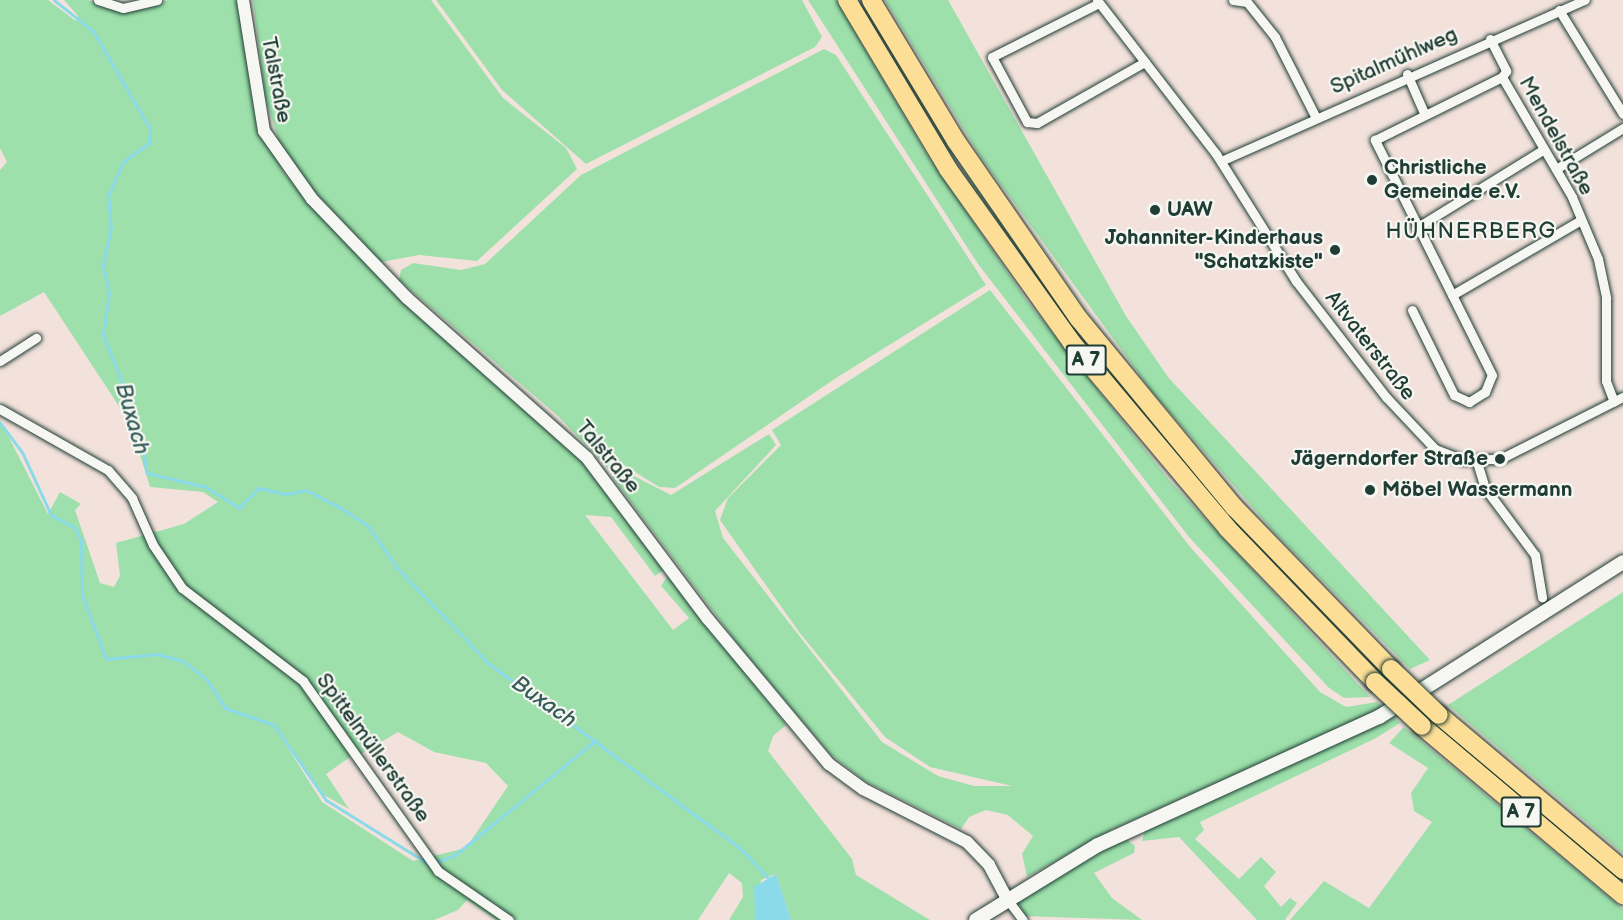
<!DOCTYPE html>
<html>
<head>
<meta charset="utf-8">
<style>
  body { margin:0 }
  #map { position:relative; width:1623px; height:920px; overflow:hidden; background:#f3e2dc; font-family:"Balsamiq Sans",sans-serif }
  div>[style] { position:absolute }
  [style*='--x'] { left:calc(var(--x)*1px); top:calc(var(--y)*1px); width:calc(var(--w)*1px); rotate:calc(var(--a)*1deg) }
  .green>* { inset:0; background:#9de0ab }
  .water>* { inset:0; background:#8bdae9 }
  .stream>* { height:3px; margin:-1.5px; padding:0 1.5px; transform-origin:1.5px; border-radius:1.5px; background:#8bdae9 }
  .roads { filter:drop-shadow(0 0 2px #1f3d34) drop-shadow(0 0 2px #1f3d34) }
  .minor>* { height:9px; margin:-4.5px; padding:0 4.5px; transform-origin:4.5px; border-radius:4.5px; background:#f6f6f2 }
  .tertiary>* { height:12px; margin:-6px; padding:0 6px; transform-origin:6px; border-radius:6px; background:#f6f6f2 }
  .secondary>* { height:14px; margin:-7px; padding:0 7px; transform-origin:7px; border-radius:7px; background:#f6f6f2 }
  .motorway>* { height:18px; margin:-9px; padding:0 9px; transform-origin:9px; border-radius:9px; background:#fcde96 }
  .bridges { filter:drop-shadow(0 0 2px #1f3d34) drop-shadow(0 0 2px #1f3d34) }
  .motorway-bridge>* { height:18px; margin:-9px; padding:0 9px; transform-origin:9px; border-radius:9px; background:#fcde96 }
  .dots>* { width:16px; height:16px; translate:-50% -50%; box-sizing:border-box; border:3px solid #f6f6f2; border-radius:50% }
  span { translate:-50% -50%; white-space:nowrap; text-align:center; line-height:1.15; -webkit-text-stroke:4.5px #f6f6f2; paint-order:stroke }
  .shield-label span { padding:2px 4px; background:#f6f6f2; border:2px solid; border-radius:4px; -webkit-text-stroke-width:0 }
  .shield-label { font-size:20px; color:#1f3d34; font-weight:700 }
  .street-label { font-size:21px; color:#1f3d34 }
  .poi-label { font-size:21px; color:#1f3d34; font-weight:700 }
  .left { translate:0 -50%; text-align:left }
  .right { translate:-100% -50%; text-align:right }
  .neighbourhood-label { font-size:22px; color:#1f3d34; letter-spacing:1.5px }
  .water-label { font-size:22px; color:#355c58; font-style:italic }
</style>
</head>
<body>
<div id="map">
  <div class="green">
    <div style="clip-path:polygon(evenodd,0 0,48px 0,76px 21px,78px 16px,64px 0,88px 0,121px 11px,168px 0,240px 0,256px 118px,284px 173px,390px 289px,580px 458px,664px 570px,655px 576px,611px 517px,585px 515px,673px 630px,689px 618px,661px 586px,668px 575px,786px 725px,773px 736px,768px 751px,852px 859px,856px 875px,930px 920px,791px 920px,776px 874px,761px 880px,755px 920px,729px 920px,743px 897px,742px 883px,729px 873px,698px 920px,496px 920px,467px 900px,458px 910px,434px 920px,0 920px,0 420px,48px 514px,60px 492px,81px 504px,75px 510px,100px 583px,114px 587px,120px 576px,116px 543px,184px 524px,218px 502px,203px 492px,150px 487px,130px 423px,44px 292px,0 316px,0 170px,7px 162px,0 148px,0 0,180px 590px,288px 663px,361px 754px,398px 732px,434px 752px,486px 763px,508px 786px,466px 848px,413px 861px,322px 802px,270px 719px,324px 795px,349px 809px,326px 774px,353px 755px,304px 687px,180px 590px)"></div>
    <div style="clip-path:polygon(253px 0,431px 0,503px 98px,566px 148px,577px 169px,477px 261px,419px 255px,381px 262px,313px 190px,279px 142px,265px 97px)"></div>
    <div style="clip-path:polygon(436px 0,802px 0,822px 37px,815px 47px,586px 164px,502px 90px)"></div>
    <div style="clip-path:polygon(808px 0,836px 0,925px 151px,1027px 301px,1170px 481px,1370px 697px,1344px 698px,1328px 687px,1189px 537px,978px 264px)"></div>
    <div style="clip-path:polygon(885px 0,948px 0,1126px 316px,1168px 377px,1430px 660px,1410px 669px,1275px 533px,1153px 393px,980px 156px)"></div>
    <div style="clip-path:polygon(824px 49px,836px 55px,986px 285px,836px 378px,675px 488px,659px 487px,624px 465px,608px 468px,558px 416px,399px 280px,401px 270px,413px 263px,461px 270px,485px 264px,581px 175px)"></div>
    <div style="clip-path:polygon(990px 290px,1191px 548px,1320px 692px,1346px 707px,1377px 702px,1383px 708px,1111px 830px,1027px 877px,1022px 854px,1033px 836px,1008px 815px,986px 810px,969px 817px,961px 829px,865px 781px,831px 755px,740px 647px,612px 477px,624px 471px,671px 495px,769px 434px,776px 445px,715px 511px,723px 538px,882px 742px,938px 776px,974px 786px,1012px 786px,930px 767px,885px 737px,799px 632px,720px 520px,728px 498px,781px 445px,772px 430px)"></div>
    <div style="clip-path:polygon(1623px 592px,1623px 853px,1448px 705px)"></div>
    <div style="clip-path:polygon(1392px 716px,1400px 723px,1376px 738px,1200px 822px,1204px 830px,1195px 839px,1239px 879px,1261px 857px,1276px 872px,1264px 886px,1281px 907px,1290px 898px,1297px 903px,1285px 920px,1257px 920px,1179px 837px,1142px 841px,1145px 830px)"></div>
    <div style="clip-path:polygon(1404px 727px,1623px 909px,1623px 920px,1290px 920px,1324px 881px,1369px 908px,1432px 822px,1414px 811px,1411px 793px,1428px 768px,1389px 743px)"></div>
    <div style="clip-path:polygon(1125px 838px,1135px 846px,1134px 853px,1094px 873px,1112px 898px,1142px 920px,1023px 916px,1018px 900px)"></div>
  </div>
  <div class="water">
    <div style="clip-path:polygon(776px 874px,791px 920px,755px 920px,754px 887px)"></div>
  </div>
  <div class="stream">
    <div style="--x:54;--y:0;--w:50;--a:38.5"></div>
    <div style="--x:93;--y:31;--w:113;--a:59.8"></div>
    <div style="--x:150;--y:129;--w:14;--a:94"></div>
    <div style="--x:149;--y:143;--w:32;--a:144"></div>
    <div style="--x:123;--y:162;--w:36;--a:114"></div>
    <div style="--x:108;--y:195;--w:32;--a:85"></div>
    <div style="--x:111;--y:227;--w:39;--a:102"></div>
    <div style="--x:103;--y:265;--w:29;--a:78"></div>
    <div style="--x:109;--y:293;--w:42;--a:98.1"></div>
    <div style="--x:103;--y:335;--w:88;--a:68.1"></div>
    <div style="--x:136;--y:417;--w:57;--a:78.9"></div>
    <div style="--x:147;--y:473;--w:61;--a:13.3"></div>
    <div style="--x:206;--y:487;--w:39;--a:32"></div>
    <div style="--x:239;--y:508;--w:28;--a:-46"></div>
    <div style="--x:258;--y:488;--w:29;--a:12"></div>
    <div style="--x:286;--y:494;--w:20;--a:-11"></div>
    <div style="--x:306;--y:490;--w:37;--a:27"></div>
    <div style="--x:339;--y:507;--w:35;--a:33"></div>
    <div style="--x:368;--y:526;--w:51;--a:55.4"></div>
    <div style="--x:397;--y:568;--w:132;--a:46.2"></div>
    <div style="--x:488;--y:663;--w:313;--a:36.3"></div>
    <div style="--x:740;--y:848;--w:41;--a:47"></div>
    <div style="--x:0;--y:423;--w:36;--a:53"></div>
    <div style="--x:22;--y:452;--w:69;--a:65.3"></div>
    <div style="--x:51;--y:515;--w:26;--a:28"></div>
    <div style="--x:74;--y:527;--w:15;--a:62"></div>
    <div style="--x:81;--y:540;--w:55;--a:89"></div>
    <div style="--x:82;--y:595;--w:68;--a:69.4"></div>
    <div style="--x:106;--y:659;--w:51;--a:-5.6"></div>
    <div style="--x:157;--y:654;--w:27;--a:15"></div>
    <div style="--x:183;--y:661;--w:31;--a:38"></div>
    <div style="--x:207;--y:680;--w:33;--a:57"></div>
    <div style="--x:225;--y:708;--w:52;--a:19.1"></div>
    <div style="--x:274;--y:725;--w:91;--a:55.3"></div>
    <div style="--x:326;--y:800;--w:121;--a:31.9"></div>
    <div style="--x:436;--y:862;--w:20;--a:-20"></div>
    <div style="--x:455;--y:855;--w:182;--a:-39.2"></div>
  </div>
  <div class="roads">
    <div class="minor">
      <div style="--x:98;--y:0;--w:26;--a:18"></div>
      <div style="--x:123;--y:8;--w:35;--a:-13"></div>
      <div style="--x:1097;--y:0;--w:195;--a:52.3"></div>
      <div style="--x:1216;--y:154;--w:150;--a:57.8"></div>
      <div style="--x:1296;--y:281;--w:147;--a:52.2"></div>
      <div style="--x:1386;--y:397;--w:71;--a:46.7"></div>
      <div style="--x:1435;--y:449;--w:31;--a:21"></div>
      <div style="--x:1464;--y:460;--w:36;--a:-2"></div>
      <div style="--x:1500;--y:459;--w:138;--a:-26.8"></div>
      <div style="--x:1233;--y:0;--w:14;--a:8"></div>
      <div style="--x:1247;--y:2;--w:45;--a:51.3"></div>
      <div style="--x:1275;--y:37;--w:89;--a:63.1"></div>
      <div style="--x:1099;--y:3;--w:120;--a:153.2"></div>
      <div style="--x:992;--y:57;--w:74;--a:61.7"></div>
      <div style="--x:1027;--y:122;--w:10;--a:6"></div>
      <div style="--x:1037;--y:123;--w:124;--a:-29.5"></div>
      <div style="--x:1559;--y:10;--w:122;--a:58.4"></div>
      <div style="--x:1490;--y:39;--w:36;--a:63"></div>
      <div style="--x:1506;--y:71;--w:7;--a:124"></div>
      <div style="--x:1502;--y:77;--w:139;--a:59.7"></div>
      <div style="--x:1572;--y:197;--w:67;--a:67.2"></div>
      <div style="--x:1598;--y:259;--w:40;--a:78"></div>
      <div style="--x:1606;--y:298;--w:83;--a:90"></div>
      <div style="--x:1606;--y:381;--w:22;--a:69"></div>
      <div style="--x:1407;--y:74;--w:43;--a:66.4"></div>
      <div style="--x:1221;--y:161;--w:398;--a:-23.9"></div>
      <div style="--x:1556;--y:169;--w:79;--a:-31.5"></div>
      <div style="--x:1416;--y:228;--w:149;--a:-31.6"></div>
      <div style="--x:1452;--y:295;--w:149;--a:-30.2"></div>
      <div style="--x:1412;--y:310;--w:95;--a:63.7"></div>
      <div style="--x:1454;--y:395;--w:17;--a:25"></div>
      <div style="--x:1469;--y:402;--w:19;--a:-32"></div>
      <div style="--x:1485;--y:392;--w:18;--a:-68"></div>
      <div style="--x:1492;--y:375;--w:263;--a:-116.5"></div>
      <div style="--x:1375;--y:140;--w:142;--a:-26.4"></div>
      <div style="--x:0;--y:361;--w:43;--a:-32.6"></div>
      <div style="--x:0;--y:409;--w:124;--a:29.5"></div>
      <div style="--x:108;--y:470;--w:37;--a:49"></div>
      <div style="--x:132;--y:498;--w:51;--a:65.9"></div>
      <div style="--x:153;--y:545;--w:52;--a:56"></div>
      <div style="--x:182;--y:588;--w:153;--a:37.5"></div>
      <div style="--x:303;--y:681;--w:233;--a:54.6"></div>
      <div style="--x:438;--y:871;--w:86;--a:34.6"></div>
      <div style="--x:1477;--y:462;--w:27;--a:73"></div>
      <div style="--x:1485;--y:488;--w:84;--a:53.3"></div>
      <div style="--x:1535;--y:555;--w:43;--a:80.5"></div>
      <div style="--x:1007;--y:899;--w:26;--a:53"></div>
    </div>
    <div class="tertiary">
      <div style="--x:243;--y:0;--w:133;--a:80.9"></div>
      <div style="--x:264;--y:131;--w:83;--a:54.8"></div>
      <div style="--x:312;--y:199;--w:137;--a:46.2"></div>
      <div style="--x:407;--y:298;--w:241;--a:41.6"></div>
      <div style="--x:587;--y:458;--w:201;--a:53.1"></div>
      <div style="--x:708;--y:619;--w:189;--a:50.2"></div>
      <div style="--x:829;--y:764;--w:42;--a:36.3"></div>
      <div style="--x:863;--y:789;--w:117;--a:27"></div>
      <div style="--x:967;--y:842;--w:32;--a:46"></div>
      <div style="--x:989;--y:865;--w:38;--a:62"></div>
    </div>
    <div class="secondary">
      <div style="--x:976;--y:920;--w:143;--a:-31.6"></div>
      <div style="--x:1098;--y:845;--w:309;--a:-24.5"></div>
      <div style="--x:1379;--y:717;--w:289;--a:-32.4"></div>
    </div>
    <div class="motorway">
      <div style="--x:847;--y:0;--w:197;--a:59.1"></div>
      <div style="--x:948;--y:169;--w:214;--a:54.5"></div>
      <div style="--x:1072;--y:343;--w:241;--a:50"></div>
      <div style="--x:1227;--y:528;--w:214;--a:46.1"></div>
      <div style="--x:871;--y:0;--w:165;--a:58.9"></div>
      <div style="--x:956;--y:141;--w:216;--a:55.4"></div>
      <div style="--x:1079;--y:319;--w:244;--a:50.5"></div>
      <div style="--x:1234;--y:507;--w:226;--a:45.9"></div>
      <div style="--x:1439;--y:715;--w:241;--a:40.1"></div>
      <div style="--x:1422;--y:726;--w:263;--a:40.1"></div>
    </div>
  </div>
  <div class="bridges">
    <div class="motorway-bridge">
      <div style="--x:1391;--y:669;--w:66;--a:43.8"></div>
      <div style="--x:1375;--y:682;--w:64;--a:43.1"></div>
    </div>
  </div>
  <div class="dots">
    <div style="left:1372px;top:180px;background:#1f3d34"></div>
    <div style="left:1155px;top:210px;background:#1f3d34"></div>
    <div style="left:1335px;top:250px;background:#1f3d34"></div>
    <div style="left:1500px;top:459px;background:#1f3d34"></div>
    <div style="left:1370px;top:490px;background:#1f3d34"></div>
  </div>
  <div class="shield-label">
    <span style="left:1086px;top:360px">A 7</span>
    <span style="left:1521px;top:812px">A 7</span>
  </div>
  <div class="street-label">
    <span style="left:1394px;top:61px;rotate:-24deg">Spitalmühlweg</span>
    <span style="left:276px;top:80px;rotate:79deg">Talstraße</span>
    <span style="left:1556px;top:136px;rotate:61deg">Mendelstraße</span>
    <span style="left:1370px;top:346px;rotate:52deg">Altvaterstraße</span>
    <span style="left:608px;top:457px;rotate:50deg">Talstraße</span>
    <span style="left:373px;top:748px;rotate:54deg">Spittelmüllerstraße</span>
  </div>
  <div class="poi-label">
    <span class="left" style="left:1384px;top:180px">Christliche<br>Gemeinde e.V.</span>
    <span class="left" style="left:1167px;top:210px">UAW</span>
    <span class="right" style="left:1323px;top:250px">Johanniter-Kinderhaus<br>"Schatzkiste"</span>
    <span class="right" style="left:1488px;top:459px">Jägerndorfer Straße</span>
    <span class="left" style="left:1382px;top:490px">Möbel Wassermann</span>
  </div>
  <div class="neighbourhood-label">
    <span style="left:1471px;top:232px">HÜHNERBERG</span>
  </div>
  <div class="water-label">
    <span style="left:132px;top:419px;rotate:74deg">Buxach</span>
    <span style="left:544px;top:702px;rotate:35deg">Buxach</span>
  </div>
</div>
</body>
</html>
